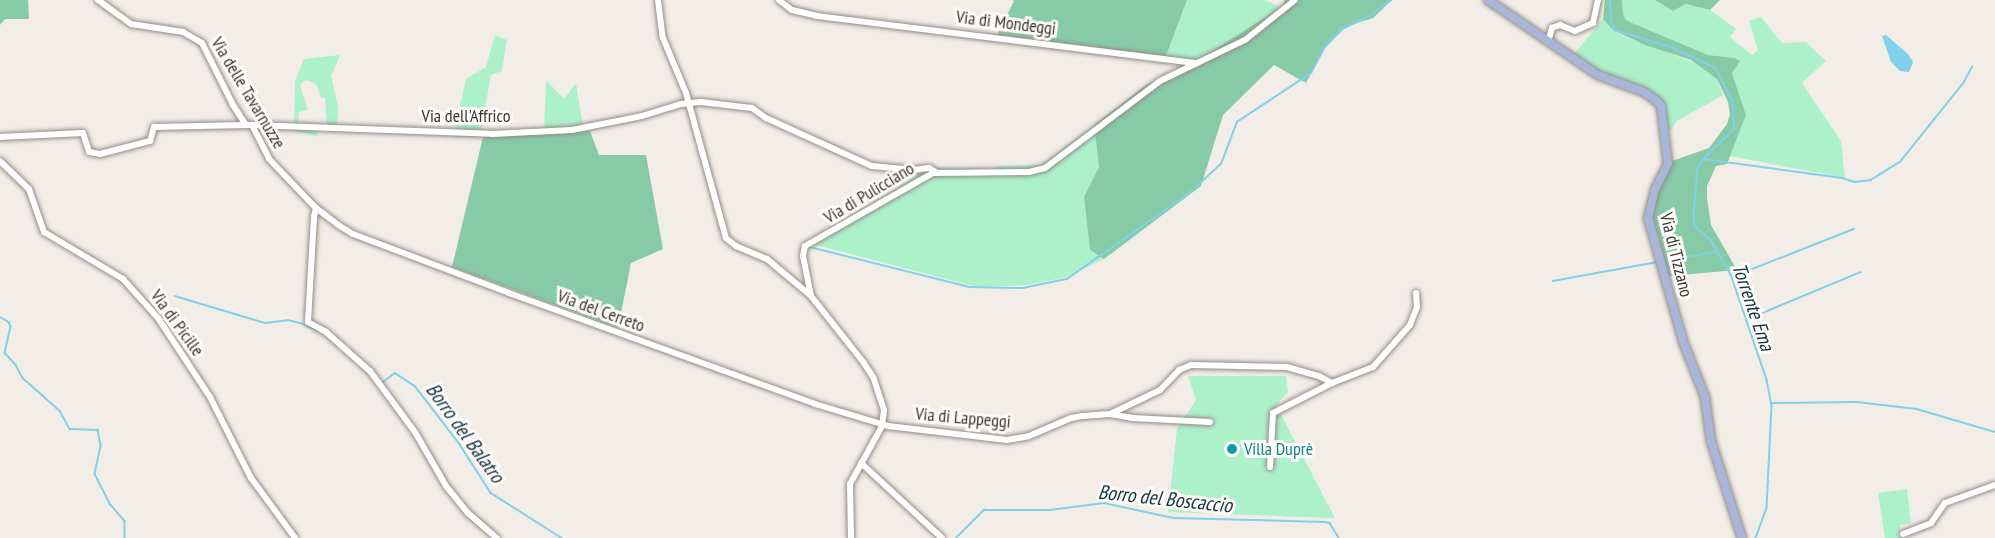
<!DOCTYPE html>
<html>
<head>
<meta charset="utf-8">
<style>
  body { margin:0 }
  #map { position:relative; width:1995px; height:538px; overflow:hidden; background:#f3ede7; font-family:"PT Sans Narrow",sans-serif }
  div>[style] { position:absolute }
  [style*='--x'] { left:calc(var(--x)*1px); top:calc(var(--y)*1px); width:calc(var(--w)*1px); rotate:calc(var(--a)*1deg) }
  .green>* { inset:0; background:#adf1cb }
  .forest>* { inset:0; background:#87cba6 }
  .water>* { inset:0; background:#81d0ec }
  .stream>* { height:1.5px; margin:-0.75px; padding:0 0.75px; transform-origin:0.75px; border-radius:0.75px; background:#81d0ec }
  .roads { filter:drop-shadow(0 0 2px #938d87) drop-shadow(0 0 2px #938d87) }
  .minor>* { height:6px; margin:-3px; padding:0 3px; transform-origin:3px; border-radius:3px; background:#fff }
  .major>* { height:8px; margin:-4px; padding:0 4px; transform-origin:4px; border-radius:4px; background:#a9b5d9 }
  .dots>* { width:16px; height:16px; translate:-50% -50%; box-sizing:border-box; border:3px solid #fefaf7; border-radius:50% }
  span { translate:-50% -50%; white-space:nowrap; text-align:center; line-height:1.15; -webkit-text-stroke:6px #fefaf7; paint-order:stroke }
  .street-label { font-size:18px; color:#3a3835 }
  .culture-label { font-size:18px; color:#0d838f }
  .left { translate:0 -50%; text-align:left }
  .water-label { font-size:20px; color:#0e3440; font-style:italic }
</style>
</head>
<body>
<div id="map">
  <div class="green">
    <div style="clip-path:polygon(1187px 0,1264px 0,1282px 7px,1196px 61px,1166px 56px)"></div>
    <div style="clip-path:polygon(1622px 0,1655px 0,1673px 11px,1686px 4px,1710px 10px,1736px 29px,1730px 37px,1752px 55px,1758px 50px,1749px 21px,1761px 17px,1782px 43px,1806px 42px,1826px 61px,1802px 83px,1841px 141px,1845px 178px,1730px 156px,1746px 115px,1732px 73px,1735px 58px,1708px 55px,1632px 23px,1625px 19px,1623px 13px)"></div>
    <div style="clip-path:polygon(1603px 19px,1613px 30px,1628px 38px,1701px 65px,1717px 79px,1723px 95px,1677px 121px,1669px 133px,1662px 103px,1600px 72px,1574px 54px)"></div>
    <div style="clip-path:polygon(495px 35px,507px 40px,502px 71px,491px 75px,482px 125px,483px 137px,453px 137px,466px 79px,486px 67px)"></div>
    <div style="clip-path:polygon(340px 55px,331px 76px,338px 106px,337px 131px,333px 126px,327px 124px,325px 98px,321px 98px,316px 84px,306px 80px,300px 85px,308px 110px,299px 112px,298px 125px,317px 127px,317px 136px,294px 131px,295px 81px,304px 59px)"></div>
    <div style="clip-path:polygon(546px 80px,564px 99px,576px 83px,583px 126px,590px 131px,544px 134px)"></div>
    <div style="clip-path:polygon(1094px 125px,1099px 167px,1084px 197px,1090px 250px,1104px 259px,1067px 277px,1028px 285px,977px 287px,808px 243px,930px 167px,994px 169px,998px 166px,1041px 165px)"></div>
    <div style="clip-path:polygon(1188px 376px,1286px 376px,1288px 392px,1276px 405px,1335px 518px,1168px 512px,1177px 429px,1196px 400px)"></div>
    <div style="clip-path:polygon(1907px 489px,1911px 523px,1900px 525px,1900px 532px,1905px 538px,1885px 538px,1878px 493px)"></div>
  </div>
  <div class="forest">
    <div style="clip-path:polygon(0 0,28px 0,29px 19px,5px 19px,0 25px)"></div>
    <div style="clip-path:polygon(1012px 0,1187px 0,1166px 56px,997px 35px,1014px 1px)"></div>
    <div style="clip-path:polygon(1285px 0,1392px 0,1373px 18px,1347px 26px,1323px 50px,1306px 83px,1274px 65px,1223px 115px,1201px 186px,1104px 259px,1090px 250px,1084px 197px,1099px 167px,1094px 125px,1146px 85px,1196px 61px,1282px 7px)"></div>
    <div style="clip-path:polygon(1605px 0,1622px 0,1623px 13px,1625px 19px,1632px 23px,1708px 55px,1735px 58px,1740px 61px,1732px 73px,1746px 115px,1727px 164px,1716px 166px,1707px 186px,1707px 198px,1711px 225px,1737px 270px,1669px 276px,1652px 214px,1654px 202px,1672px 161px,1709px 148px,1727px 124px,1730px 114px,1728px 102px,1717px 79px,1691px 60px,1645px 45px,1613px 30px,1603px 19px)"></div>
    <div style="clip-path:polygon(1655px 0,1720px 0,1710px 10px,1686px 4px,1673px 11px)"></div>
    <div style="clip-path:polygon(590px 131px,599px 155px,646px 155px,663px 249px,631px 263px,618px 328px,452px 267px,483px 137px)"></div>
  </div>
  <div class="water">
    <div style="clip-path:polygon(1886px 35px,1908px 54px,1913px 62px,1909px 72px,1900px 71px,1891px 62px,1882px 36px)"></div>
  </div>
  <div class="stream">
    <div style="--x:1610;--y:0;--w:23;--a:85"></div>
    <div style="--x:1612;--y:23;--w:8;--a:67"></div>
    <div style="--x:1615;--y:30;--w:59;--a:16.9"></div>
    <div style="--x:1671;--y:47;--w:50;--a:25"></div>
    <div style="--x:1716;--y:68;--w:37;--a:63"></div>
    <div style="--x:1733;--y:101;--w:28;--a:86"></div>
    <div style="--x:1735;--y:129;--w:43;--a:135.9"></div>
    <div style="--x:1704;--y:159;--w:11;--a:124"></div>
    <div style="--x:1698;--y:168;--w:47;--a:94.9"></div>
    <div style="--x:1694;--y:215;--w:11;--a:85"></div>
    <div style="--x:1695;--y:226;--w:21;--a:41"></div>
    <div style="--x:1711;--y:240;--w:39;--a:60"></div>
    <div style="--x:1731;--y:274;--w:112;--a:71.2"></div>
    <div style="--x:1767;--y:380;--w:26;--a:79"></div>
    <div style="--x:1772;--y:406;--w:102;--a:92.8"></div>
    <div style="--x:1767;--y:508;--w:32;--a:110"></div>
    <div style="--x:1704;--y:159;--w:139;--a:7.8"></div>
    <div style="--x:1842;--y:178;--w:14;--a:17"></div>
    <div style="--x:1855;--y:182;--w:16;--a:-7"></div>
    <div style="--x:1871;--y:180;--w:34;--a:-32"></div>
    <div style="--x:1900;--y:162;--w:102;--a:-51.3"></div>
    <div style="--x:1964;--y:82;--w:17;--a:-62"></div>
    <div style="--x:1195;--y:188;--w:35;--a:-43"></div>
    <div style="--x:1221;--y:164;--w:45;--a:-69.1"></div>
    <div style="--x:1237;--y:122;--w:89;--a:-33.5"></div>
    <div style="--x:1311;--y:73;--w:30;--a:-62"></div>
    <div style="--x:1325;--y:47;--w:25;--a:-47"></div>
    <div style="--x:1342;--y:29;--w:31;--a:-25"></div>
    <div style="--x:1370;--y:16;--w:26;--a:-37"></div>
    <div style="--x:810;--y:247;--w:164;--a:14.1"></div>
    <div style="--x:969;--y:287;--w:54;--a:1.1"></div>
    <div style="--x:1023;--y:288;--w:45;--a:-11.6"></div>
    <div style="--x:1067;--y:279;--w:153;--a:-35.1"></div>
    <div style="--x:1665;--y:261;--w:51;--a:-10.2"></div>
    <div style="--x:1732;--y:277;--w:131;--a:-21.5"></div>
    <div style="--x:1553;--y:281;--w:107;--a:-10.3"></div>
    <div style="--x:175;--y:296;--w:94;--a:16.7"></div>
    <div style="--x:265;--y:323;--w:23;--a:-7"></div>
    <div style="--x:288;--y:320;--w:16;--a:14"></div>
    <div style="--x:304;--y:324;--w:16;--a:27"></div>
    <div style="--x:0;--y:317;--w:10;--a:29"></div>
    <div style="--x:9;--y:322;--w:5;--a:68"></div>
    <div style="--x:11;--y:327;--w:27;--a:103"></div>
    <div style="--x:5;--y:353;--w:16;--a:47"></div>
    <div style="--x:16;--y:365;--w:15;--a:62"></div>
    <div style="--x:23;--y:378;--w:50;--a:41.7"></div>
    <div style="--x:60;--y:411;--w:21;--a:61"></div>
    <div style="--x:70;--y:429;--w:28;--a:2"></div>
    <div style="--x:98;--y:430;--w:16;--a:79"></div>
    <div style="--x:101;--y:446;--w:29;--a:102"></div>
    <div style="--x:95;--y:474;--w:35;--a:63"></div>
    <div style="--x:111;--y:505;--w:21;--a:49"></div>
    <div style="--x:125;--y:521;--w:17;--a:90"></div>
    <div style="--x:1748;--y:319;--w:122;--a:-22.6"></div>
    <div style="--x:382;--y:383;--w:16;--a:-38"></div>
    <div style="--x:395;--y:373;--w:24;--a:33"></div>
    <div style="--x:415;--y:386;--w:72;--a:52.3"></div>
    <div style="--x:459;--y:443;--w:59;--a:57.4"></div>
    <div style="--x:491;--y:493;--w:84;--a:32.4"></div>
    <div style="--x:1772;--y:403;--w:85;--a:-0.7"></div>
    <div style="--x:1857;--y:402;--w:60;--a:6.7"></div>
    <div style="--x:1917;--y:409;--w:81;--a:16.4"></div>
    <div style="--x:956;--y:538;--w:40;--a:-45"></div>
    <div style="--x:984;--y:510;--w:66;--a:0"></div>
    <div style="--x:1050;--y:510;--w:54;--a:-7.4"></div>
    <div style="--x:1104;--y:503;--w:72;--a:12.1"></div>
    <div style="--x:1174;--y:518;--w:151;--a:1.5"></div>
    <div style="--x:1325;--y:522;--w:5;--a:11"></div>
    <div style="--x:1330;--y:523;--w:17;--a:59"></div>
  </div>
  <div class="roads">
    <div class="minor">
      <div style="--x:98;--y:0;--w:41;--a:36"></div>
      <div style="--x:131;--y:24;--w:53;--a:8.7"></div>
      <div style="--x:183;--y:32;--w:22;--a:30"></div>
      <div style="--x:202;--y:43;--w:69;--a:63.4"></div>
      <div style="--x:233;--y:105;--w:24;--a:57"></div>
      <div style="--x:246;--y:125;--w:6;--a:0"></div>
      <div style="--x:252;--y:125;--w:38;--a:63"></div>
      <div style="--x:269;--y:159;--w:68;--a:46.2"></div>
      <div style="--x:316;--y:208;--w:30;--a:37"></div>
      <div style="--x:340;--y:226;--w:15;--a:32"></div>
      <div style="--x:353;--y:234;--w:167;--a:20.7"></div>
      <div style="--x:509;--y:293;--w:326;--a:19.9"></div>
      <div style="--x:815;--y:404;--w:76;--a:16.8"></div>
      <div style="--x:888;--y:426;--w:120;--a:6.7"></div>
      <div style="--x:1007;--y:440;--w:22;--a:-10"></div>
      <div style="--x:1029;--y:436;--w:46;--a:-23.2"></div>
      <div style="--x:1071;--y:418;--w:11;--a:-10"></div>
      <div style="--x:1082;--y:416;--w:28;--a:-4"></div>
      <div style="--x:1110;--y:414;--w:22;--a:10"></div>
      <div style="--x:1132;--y:418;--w:78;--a:2.9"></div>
      <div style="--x:658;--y:0;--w:38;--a:83"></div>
      <div style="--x:663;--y:38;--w:60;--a:67.3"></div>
      <div style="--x:686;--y:93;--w:150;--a:74.6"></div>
      <div style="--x:726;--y:238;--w:13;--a:39"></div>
      <div style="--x:736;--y:246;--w:34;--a:23"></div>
      <div style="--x:767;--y:259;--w:56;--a:39.9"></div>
      <div style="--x:779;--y:0;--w:16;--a:38"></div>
      <div style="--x:792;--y:10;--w:26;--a:13"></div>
      <div style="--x:817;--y:16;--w:382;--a:7.1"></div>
      <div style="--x:1548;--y:42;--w:15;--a:-74"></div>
      <div style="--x:1552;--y:28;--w:9;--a:-21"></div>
      <div style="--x:1560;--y:25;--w:16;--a:22"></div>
      <div style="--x:1575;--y:31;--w:20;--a:-24"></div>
      <div style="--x:1593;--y:23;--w:24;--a:-78"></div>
      <div style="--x:252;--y:125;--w:240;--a:2.1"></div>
      <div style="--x:492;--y:134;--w:80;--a:-2.9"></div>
      <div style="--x:572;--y:130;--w:71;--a:-11.3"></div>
      <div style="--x:642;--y:116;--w:41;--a:-17.1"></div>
      <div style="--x:681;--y:104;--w:20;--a:-6"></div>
      <div style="--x:701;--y:102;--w:51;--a:6.7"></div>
      <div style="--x:752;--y:108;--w:17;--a:36"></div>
      <div style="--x:766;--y:118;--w:116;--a:24.4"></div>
      <div style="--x:872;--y:166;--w:41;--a:5.6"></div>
      <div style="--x:913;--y:170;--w:16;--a:-7"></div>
      <div style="--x:929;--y:168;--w:8;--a:30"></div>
      <div style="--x:0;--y:137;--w:83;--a:-2.8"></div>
      <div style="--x:83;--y:133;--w:20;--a:72"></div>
      <div style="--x:89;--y:152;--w:11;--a:10"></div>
      <div style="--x:100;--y:154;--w:52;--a:-14.6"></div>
      <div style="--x:150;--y:141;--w:15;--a:-74"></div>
      <div style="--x:154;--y:127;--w:92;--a:-1.2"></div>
      <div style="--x:0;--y:161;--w:40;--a:44"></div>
      <div style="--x:29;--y:189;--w:46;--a:70.8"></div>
      <div style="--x:44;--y:232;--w:92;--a:30.7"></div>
      <div style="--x:123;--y:279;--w:52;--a:48.1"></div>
      <div style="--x:158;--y:318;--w:95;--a:56.6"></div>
      <div style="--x:210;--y:397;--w:91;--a:63.2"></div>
      <div style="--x:251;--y:478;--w:74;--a:53.7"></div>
      <div style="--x:316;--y:208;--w:9;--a:103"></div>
      <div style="--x:314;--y:217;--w:105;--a:93.3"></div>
      <div style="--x:308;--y:322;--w:21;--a:29"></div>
      <div style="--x:326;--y:332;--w:59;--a:41.6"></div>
      <div style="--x:370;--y:371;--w:76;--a:53.6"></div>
      <div style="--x:415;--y:432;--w:62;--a:60.1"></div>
      <div style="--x:446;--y:486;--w:35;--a:51"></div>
      <div style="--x:468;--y:513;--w:38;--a:41"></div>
      <div style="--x:1110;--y:414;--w:55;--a:-25.6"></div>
      <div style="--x:1160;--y:390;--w:28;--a:-46"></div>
      <div style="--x:1179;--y:370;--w:13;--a:-23"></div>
      <div style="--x:1191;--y:365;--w:96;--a:1.2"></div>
      <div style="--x:1287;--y:367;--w:33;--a:16"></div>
      <div style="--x:1319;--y:376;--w:15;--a:28"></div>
      <div style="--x:861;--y:463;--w:110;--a:42.8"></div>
      <div style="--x:1270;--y:467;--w:54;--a:-86.8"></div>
      <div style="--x:1273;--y:413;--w:66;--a:-27"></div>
      <div style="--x:1332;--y:383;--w:44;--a:-21.3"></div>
      <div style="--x:1373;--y:367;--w:56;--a:-48.6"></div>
      <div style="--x:1410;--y:325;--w:19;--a:-69"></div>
      <div style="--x:1417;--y:307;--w:14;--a:-94"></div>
      <div style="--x:1903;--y:534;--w:30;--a:-21"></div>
      <div style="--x:1931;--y:523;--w:24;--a:-55"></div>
      <div style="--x:1945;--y:503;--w:53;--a:-19.8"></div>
      <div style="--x:851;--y:538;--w:54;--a:-91.1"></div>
      <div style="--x:850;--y:484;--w:66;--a:-61.1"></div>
      <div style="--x:882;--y:426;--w:16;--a:-83"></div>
      <div style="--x:884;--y:410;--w:35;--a:-108"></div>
      <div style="--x:873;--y:377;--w:17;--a:-123"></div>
      <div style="--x:864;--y:363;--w:85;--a:-128.3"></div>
      <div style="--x:811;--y:296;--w:41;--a:-101.3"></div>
      <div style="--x:803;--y:256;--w:10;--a:-79"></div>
      <div style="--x:805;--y:246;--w:147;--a:-29.7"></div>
      <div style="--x:933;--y:173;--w:96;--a:-0.6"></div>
      <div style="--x:1029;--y:172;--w:16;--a:-14"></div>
      <div style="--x:1045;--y:168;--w:144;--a:-37.1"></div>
      <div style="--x:1160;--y:81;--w:94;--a:-25.8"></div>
      <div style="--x:1245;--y:40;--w:64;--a:-38.7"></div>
    </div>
    <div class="major">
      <div style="--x:1488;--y:0;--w:133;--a:34.3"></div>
      <div style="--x:1598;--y:75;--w:49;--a:20.3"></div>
      <div style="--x:1644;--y:92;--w:16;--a:35"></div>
      <div style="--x:1657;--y:101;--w:6;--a:51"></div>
      <div style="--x:1661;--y:106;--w:58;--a:83.1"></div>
      <div style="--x:1668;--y:164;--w:29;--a:117"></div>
      <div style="--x:1655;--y:190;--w:29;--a:104"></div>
      <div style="--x:1648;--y:218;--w:131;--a:74.1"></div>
      <div style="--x:1684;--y:344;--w:57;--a:68.4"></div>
      <div style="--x:1705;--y:397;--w:44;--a:82.2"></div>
      <div style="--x:1711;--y:441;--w:102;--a:72.3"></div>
    </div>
  </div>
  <div class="dots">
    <div style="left:1232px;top:449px;background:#0f9aa8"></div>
  </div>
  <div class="street-label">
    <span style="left:1006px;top:23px;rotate:7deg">Via di Mondeggi</span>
    <span style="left:248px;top:93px;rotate:59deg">Via delle Tavarnuzze</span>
    <span style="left:466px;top:116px">Via dell'Affrico</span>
    <span style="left:869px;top:193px;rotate:-31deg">Via di Pulicciano</span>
    <span style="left:1676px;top:255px;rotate:76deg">Via di Tizzano</span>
    <span style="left:601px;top:311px;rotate:20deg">Via del Cerreto</span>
    <span style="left:177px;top:323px;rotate:54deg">Via di Picille</span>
    <span style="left:963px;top:418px;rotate:5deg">Via di Lappeggi</span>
  </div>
  <div class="culture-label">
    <span class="left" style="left:1244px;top:449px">Villa Duprè</span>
  </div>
  <div class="water-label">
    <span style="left:1753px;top:307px;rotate:71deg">Torrente Ema</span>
    <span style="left:465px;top:433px;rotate:54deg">Borro del Balatro</span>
    <span style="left:1165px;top:499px;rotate:6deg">Borro del Boscaccio</span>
  </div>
</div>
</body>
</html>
